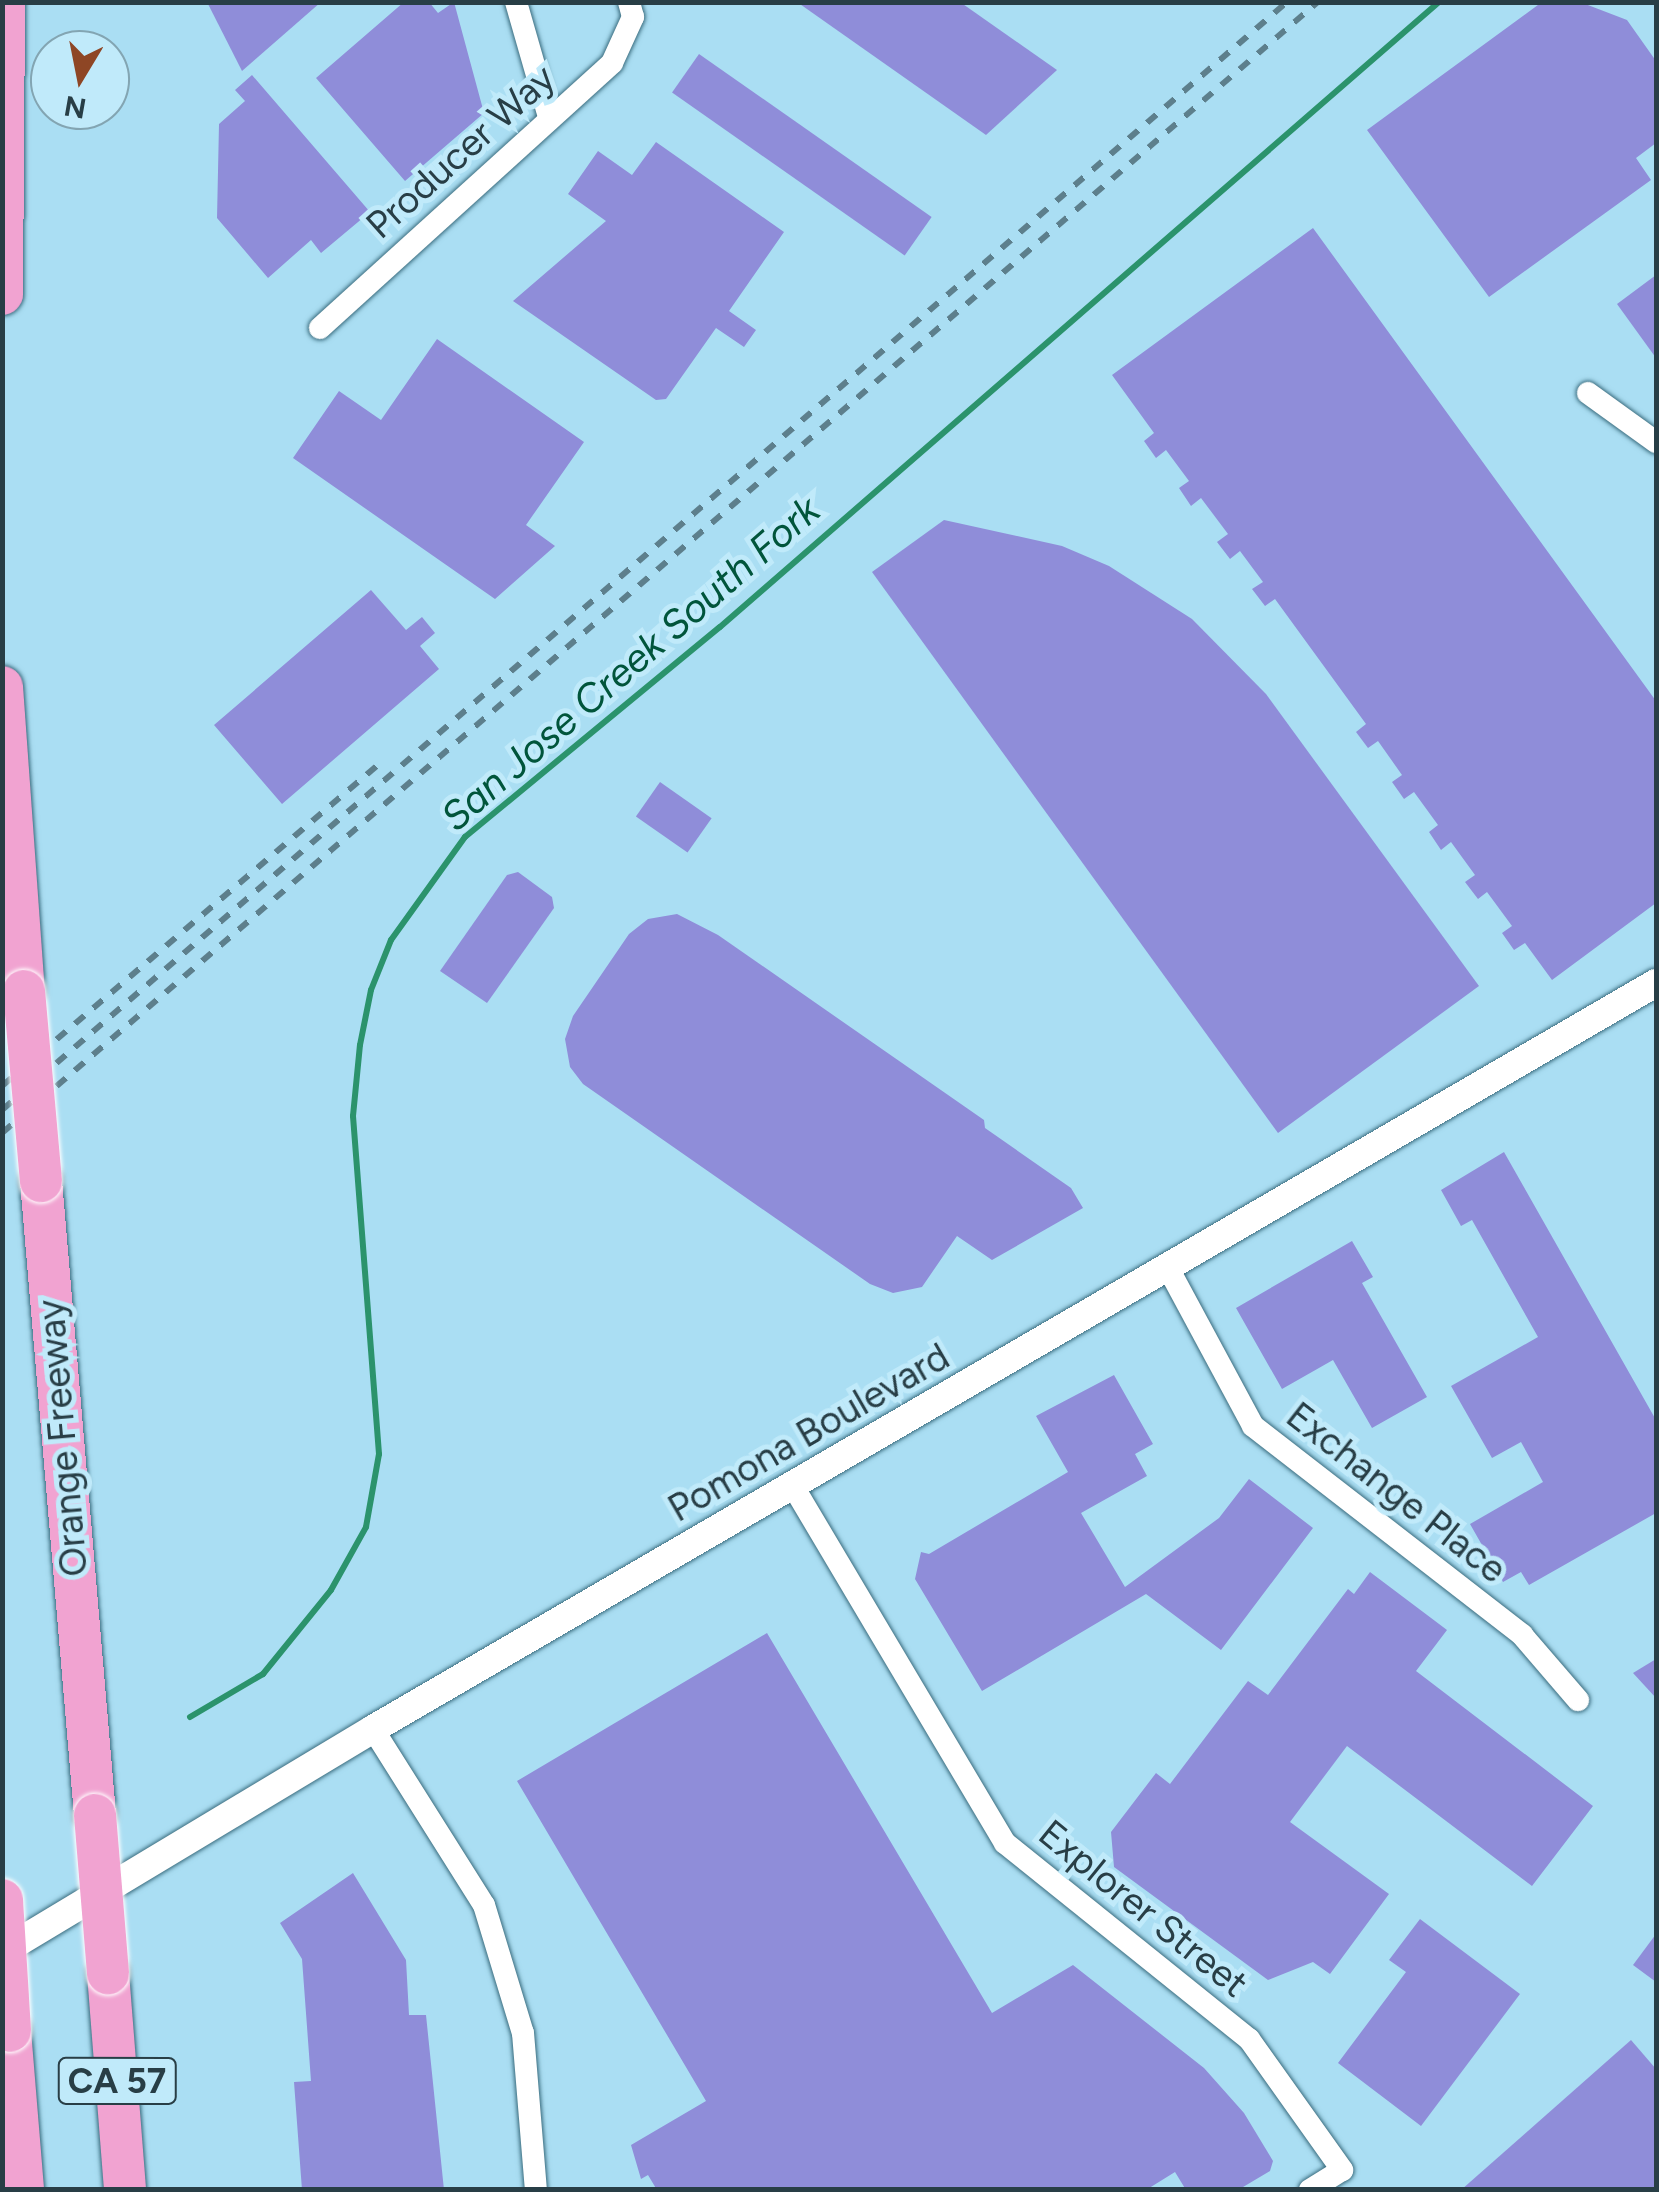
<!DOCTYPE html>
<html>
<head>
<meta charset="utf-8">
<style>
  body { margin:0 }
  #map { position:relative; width:1659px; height:2192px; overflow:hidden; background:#aadef3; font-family:Figtree,sans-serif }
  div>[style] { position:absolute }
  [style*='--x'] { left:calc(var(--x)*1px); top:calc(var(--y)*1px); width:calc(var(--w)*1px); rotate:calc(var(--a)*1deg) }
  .stream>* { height:6px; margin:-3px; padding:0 3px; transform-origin:3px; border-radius:3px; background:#2b936c }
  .building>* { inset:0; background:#8f8dd9; transform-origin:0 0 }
  .roads { filter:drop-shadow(0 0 2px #3a6c7e) drop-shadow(0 0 2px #3a6c7e) }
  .minor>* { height:22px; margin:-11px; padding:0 11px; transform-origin:11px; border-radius:11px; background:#fff }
  .tertiary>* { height:28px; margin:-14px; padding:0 14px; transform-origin:14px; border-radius:14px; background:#fff }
  .motorway>* { height:42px; margin:-21px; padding:0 21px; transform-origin:21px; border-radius:21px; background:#f1a3d1 }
  .rail>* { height:6px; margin-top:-3px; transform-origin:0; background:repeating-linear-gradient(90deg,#5d7f8c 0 12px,transparent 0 24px) }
  .bridges { filter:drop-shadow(0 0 2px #fff) drop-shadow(0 0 2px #fff) }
  .motorway-bridge>* { height:42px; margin:-21px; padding:0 21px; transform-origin:21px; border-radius:21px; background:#f1a3d1 }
  span { translate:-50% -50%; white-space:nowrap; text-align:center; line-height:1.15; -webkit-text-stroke:10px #c0eafa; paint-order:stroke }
  .shield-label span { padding:2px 8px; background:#c0eafa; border:2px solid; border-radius:8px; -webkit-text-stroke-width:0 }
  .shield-label { font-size:35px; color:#283e46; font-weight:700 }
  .street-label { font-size:38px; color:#283e46 }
  .water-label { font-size:40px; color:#01553b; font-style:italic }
  .frame { position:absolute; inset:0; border:5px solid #283e46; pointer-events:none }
  .north { position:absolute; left:30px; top:30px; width:100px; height:100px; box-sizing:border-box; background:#c0eafa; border:2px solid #83a5b2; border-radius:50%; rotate:190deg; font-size:28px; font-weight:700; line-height:40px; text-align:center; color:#283e46 }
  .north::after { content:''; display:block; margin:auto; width:35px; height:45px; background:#8e4625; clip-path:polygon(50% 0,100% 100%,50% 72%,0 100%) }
</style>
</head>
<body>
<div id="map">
  <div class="stream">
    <div style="--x:190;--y:1717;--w:85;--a:-30.5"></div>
    <div style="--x:263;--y:1674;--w:108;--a:-51"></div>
    <div style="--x:331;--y:1590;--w:72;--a:-60.9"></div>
    <div style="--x:366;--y:1527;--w:74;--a:-79.9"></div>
    <div style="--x:379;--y:1454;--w:339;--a:-94.4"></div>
    <div style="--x:353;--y:1116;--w:71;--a:-84.4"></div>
    <div style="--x:360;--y:1045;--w:56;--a:-78.7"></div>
    <div style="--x:371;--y:990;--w:54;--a:-68.2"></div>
    <div style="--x:391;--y:940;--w:127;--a:-54.3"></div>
    <div style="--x:465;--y:837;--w:330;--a:-39.5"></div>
    <div style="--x:720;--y:627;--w:953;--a:-41"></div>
  </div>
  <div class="building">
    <div style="clip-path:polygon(207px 2px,321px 2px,242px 71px)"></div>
    <div style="clip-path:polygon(404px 2px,429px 2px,438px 13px,454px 2px,484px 113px,405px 181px,316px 78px)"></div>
    <div style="clip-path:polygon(797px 2px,960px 2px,1057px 70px,986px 135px)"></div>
    <div style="clip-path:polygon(1542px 2px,1580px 2px,1627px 20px,1656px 61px,1656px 143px,1636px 158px,1651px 180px,1489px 297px,1367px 130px)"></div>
    <div style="left:699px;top:54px;width:284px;height:47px;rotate:35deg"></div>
    <div style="clip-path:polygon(252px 75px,370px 212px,321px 253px,311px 240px,268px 278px,217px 218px,219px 124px,245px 101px,235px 90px)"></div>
    <div style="clip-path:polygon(656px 142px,784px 232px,729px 311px,756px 330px,744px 347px,716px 328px,666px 399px,656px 400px,513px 301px,606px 221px,568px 194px,598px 151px,632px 175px)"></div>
    <div style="clip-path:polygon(1313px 228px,1656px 701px,1656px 903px,1552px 980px,1525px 943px,1514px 950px,1502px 933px,1512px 926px,1487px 892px,1478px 899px,1465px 882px,1475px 875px,1451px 842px,1441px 850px,1429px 832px,1438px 825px,1414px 792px,1404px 799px,1392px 782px,1402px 775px,1378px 741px,1368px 748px,1356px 732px,1366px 724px,1275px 599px,1265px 606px,1252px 589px,1263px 582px,1240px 551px,1230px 559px,1217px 542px,1228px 534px,1201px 498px,1191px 506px,1179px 488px,1189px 481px,1166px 450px,1156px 458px,1144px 441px,1154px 433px,1112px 375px)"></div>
    <div style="clip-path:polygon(1656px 275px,1656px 358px,1617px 304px)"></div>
    <div style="clip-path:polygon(437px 339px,584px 442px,526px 525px,555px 546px,495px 599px,293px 458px,339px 391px,381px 420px)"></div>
    <div style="clip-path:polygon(944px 520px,1062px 546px,1109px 566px,1192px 619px,1266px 694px,1479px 986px,1278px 1133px,872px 572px)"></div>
    <div style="clip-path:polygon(371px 590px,406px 630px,422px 617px,435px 633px,420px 646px,439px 669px,282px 804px,214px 725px)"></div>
    <div style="left:660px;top:782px;width:63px;height:42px;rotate:35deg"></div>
    <div style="clip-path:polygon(518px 872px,552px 897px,554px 908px,487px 1003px,440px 971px,507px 875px)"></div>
    <div style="clip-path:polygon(677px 914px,718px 935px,984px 1120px,985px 1128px,1071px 1188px,1083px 1208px,992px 1260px,957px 1236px,922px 1287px,893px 1293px,870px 1284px,583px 1084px,570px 1067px,565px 1039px,573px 1016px,629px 934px,648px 919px)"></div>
    <div style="clip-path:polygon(1504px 1152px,1656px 1420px,1656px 1513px,1529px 1585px,1521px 1572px,1503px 1582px,1470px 1524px,1543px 1482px,1521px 1442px,1492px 1458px,1451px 1386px,1538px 1337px,1472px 1220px,1461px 1226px,1441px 1190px)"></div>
    <div style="clip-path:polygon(1352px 1241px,1373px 1277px,1362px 1283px,1427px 1397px,1372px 1428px,1333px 1360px,1282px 1389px,1236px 1308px)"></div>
    <div style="clip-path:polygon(1114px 1375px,1153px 1444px,1135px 1454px,1147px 1476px,1081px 1513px,1125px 1587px,1219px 1518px,1249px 1479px,1313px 1528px,1221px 1650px,1146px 1594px,982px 1691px,915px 1579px,921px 1552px,929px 1554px,1068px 1472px,1036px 1416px)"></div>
    <div style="clip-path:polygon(1370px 1572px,1447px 1630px,1416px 1671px,1593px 1806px,1532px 1886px,1347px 1746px,1290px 1822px,1389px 1894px,1330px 1974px,1313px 1962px,1268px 1980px,1114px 1867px,1111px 1832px,1156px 1773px,1170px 1784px,1248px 1681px,1268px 1695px,1348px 1589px,1354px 1594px)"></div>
    <div style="clip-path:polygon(767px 1633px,992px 2013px,1073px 1965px,1204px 2068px,1244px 2113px,1273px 2161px,1270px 2171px,1238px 2190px,1186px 2190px,1175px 2172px,1146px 2190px,657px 2190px,648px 2175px,641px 2179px,631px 2145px,706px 2101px,517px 1781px)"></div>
    <div style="clip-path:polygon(1656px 1659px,1656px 1698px,1633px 1673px)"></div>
    <div style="clip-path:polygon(353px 1873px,406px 1960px,409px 2015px,426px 2015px,444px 2190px,302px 2190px,294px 2082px,311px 2081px,302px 1959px,280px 1923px)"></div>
    <div style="clip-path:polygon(1420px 1919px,1520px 1994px,1421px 2126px,1338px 2063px,1406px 1972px,1389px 1960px)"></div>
    <div style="clip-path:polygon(1656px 1934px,1656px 1982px,1633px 1965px)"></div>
    <div style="clip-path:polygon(1631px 2040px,1656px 2069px,1656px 2190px,1461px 2190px)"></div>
  </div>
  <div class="roads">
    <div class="minor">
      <div style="--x:516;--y:2;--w:120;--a:74"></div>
      <div style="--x:320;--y:328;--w:394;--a:-42.2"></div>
      <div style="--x:612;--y:63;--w:51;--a:-65.5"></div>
      <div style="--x:633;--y:17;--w:16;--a:-105"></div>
      <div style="--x:1588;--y:393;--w:84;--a:35.8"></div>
      <div style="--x:1168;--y:1268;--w:179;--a:61.7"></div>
      <div style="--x:1253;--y:1426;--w:341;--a:37.8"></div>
      <div style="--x:1522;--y:1635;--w:86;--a:49.3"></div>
      <div style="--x:793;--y:1486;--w:415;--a:59.3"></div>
      <div style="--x:1005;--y:1843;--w:313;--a:38.8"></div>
      <div style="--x:1249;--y:2039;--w:161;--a:54.6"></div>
      <div style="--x:1342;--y:2170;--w:38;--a:148"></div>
      <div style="--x:373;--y:1729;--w:208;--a:57.8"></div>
      <div style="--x:484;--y:1905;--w:134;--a:73.1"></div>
      <div style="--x:523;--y:2033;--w:158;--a:85.3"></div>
    </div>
    <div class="tertiary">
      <div style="--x:2;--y:1952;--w:433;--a:-31"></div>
      <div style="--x:373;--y:1729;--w:1484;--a:-30.18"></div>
    </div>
    <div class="motorway">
      <div style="--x:2;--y:294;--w:292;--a:-89.6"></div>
      <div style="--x:2;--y:687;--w:305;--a:85.9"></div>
      <div style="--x:41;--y:1181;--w:636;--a:85.13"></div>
      <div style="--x:108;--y:1973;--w:218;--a:85.5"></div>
      <div style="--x:10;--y:2031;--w:160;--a:85.3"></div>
    </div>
  </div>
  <div class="rail">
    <div style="--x:2;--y:1086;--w:497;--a:-40.5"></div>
    <div style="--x:2;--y:1110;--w:1697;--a:-40.77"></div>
    <div style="--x:2;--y:1133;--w:1735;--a:-40.68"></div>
  </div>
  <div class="bridges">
    <div class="motorway-bridge">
      <div style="--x:24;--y:991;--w:191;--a:84.9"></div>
      <div style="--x:95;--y:1815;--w:159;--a:85.3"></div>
      <div style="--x:2;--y:1900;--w:131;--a:86.5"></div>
    </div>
  </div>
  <div class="shield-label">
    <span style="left:117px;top:2081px">CA 57</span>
  </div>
  <div class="street-label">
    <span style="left:461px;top:152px;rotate:-42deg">Producer Way</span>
    <span style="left:809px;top:1433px;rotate:-30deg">Pomona Boulevard</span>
    <span style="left:63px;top:1438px;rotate:-95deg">Orange Freeway</span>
    <span style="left:1396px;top:1493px;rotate:38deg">Exchange Place</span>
    <span style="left:1143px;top:1909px;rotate:39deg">Explorer Street</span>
  </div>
  <div class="water-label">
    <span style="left:630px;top:663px;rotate:-41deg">San Jose Creek South Fork</span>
  </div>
  <div class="frame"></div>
  <div class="north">N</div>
</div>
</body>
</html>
